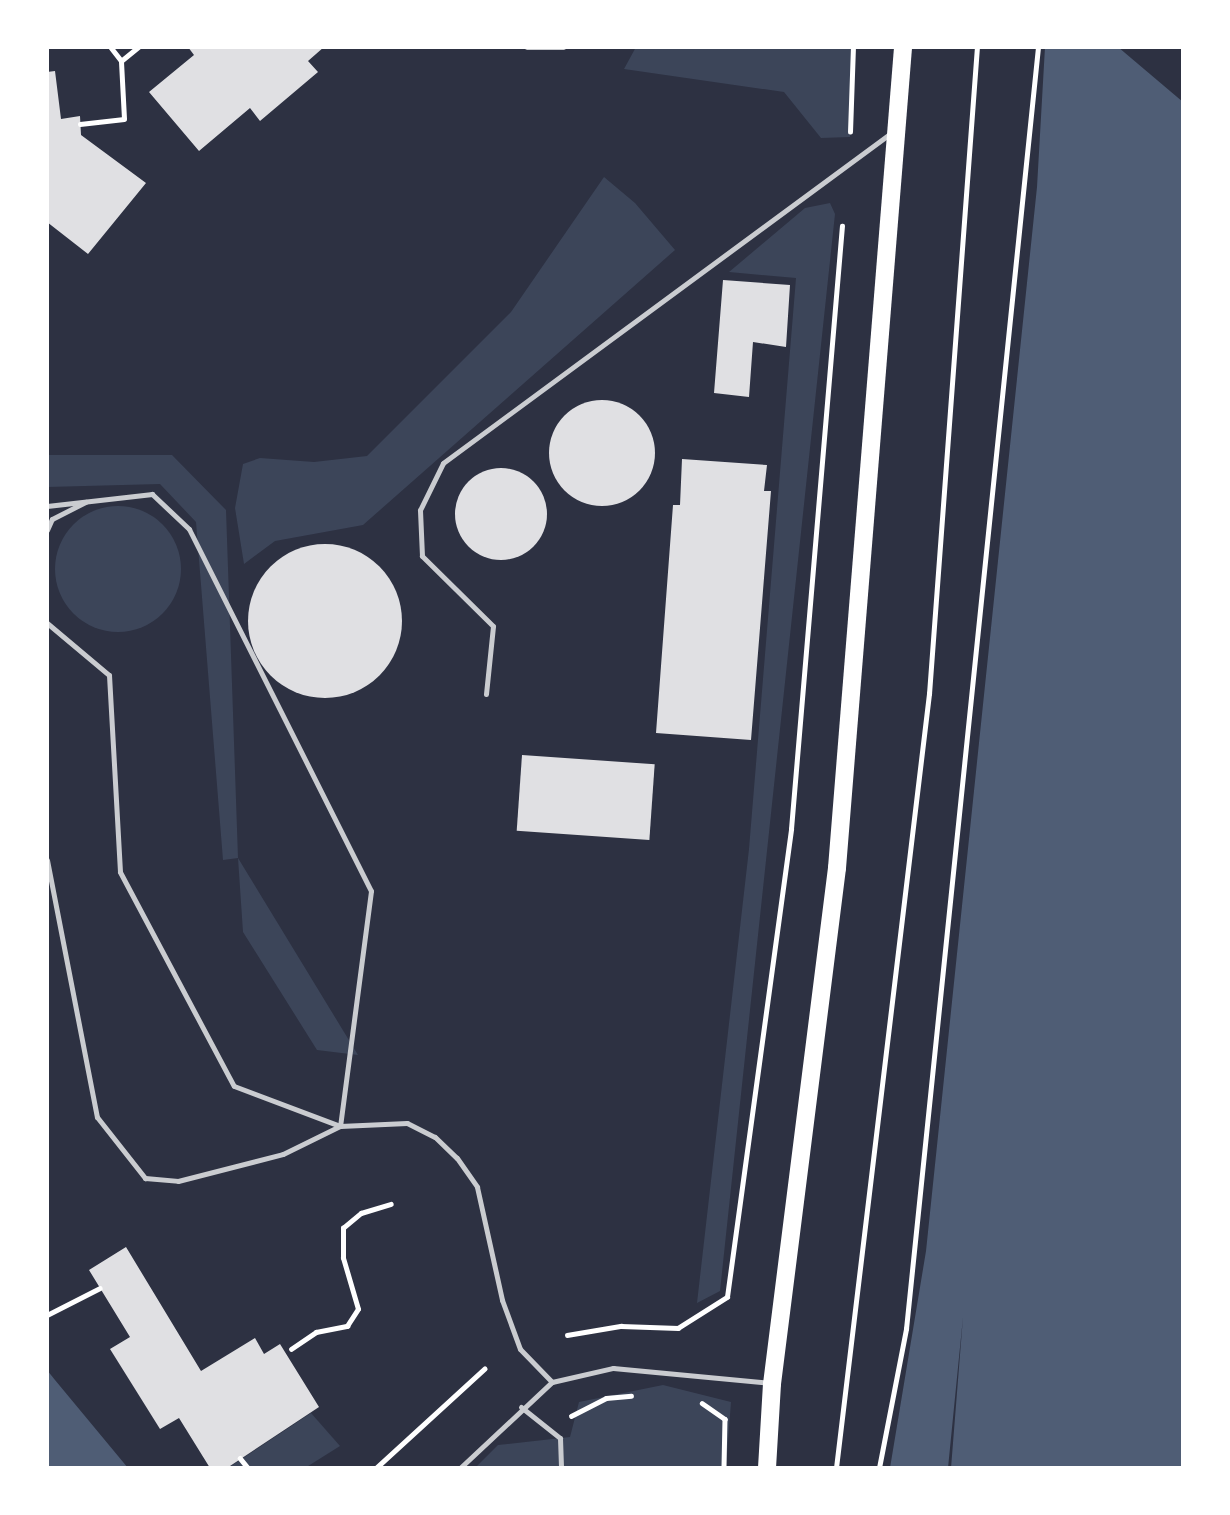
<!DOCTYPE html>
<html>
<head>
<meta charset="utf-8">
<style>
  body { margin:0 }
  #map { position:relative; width:1230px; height:1515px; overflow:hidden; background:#2d3142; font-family:Lato,sans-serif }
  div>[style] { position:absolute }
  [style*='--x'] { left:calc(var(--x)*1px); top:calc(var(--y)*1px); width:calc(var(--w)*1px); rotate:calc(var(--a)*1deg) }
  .green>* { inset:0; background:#3c4559 }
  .round { border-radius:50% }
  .water>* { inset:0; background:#4f5d75 }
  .building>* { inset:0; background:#e0e0e3; transform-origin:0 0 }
  .path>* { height:4.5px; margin:-2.25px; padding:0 2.25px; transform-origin:2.25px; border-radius:2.25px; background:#fff }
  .service>* { height:5px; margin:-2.5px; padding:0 2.5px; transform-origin:2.5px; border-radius:2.5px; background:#caccd0 }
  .primary>* { height:18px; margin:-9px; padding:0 9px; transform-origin:9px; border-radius:9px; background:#fff }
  span { translate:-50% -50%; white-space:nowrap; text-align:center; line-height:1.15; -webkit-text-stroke:7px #fff; paint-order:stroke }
  .frame { position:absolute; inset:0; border:49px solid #fff; pointer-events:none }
</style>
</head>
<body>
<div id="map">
  <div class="green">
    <div style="clip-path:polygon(636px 47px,853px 47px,850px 137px,821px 138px,784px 92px,624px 69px)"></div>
    <div style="clip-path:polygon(604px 177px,635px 203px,675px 250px,363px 525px,275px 541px,244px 564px,235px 508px,243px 464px,260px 458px,314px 462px,367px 456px,511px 312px)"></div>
    <div style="clip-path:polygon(830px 203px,835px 214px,720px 1291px,697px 1303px,749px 849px,796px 278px,729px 272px,805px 208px)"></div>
    <div style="clip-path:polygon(47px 455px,172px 455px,226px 510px,238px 858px,358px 1055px,317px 1050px,243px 932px,238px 858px,223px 860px,196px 522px,160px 484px,47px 487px)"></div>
    <div class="round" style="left:55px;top:506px;width:126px;height:126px"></div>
    <div style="clip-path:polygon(663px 1385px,731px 1402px,726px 1468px,475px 1468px,498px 1445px,570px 1437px,579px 1402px)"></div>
    <div style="clip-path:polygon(311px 1413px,340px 1446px,305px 1468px,228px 1468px)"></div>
  </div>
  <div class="water">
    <div style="clip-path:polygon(1045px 47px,1118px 47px,1183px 102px,1183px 1468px,951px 1468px,963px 1317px,948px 1468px,890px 1468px,926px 1251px,1037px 187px)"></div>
    <div style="clip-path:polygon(47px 1370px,55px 1380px,128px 1468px,47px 1468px)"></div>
  </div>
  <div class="building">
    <div style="clip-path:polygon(188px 47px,324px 47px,308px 61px,318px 72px,260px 121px,250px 108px,199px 151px,149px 92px,194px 55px)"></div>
    <div style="clip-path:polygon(55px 71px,61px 119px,80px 116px,81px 135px,146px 183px,88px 254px,47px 222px,47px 72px)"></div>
    <div style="clip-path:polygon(723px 280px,790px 285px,786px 347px,753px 342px,749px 397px,714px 393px)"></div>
    <div class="round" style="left:549px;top:400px;width:106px;height:106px"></div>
    <div style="clip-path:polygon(682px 459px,767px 465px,764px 491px,771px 491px,751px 740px,656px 733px,673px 505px,680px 505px)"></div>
    <div class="round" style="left:455px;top:468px;width:92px;height:92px"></div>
    <div class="round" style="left:248px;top:544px;width:154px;height:154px"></div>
    <div style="left:522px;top:755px;width:133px;height:76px;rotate:4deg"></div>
    <div style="clip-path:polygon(126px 1247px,201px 1371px,255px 1338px,264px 1354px,280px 1344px,319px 1407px,227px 1468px,210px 1468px,179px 1418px,160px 1429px,110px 1349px,130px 1337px,89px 1270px)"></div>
  </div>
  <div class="path">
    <div style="--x:121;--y:61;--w:22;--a:-39"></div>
    <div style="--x:80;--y:124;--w:44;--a:-6.5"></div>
    <div style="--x:124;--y:119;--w:58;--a:-93"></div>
    <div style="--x:121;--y:61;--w:18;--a:-128"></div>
    <div style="--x:850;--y:132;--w:85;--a:-88"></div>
    <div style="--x:47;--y:1315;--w:59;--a:-27"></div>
    <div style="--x:567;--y:1335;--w:55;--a:-9.5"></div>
    <div style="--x:621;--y:1326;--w:57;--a:2"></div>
    <div style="--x:678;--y:1328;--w:58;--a:-32.3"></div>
    <div style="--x:727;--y:1297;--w:472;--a:-82.2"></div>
    <div style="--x:791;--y:829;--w:605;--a:-85.17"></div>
    <div style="--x:291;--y:1349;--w:30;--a:-34"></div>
    <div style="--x:316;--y:1332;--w:32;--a:-11"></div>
    <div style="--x:347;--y:1326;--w:20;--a:-57"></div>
    <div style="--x:358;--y:1309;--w:53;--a:-106.4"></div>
    <div style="--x:343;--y:1258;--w:30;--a:-90"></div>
    <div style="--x:343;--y:1228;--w:23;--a:-40"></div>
    <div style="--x:361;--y:1213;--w:31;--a:-17"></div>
    <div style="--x:702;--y:1403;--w:28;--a:35"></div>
    <div style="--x:725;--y:1419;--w:49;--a:91.2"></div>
    <div style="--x:571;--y:1416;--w:39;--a:-27"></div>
    <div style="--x:606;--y:1398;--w:25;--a:-5"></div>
    <div style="--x:240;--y:1458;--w:13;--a:51"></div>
    <div style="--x:376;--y:1468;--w:147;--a:-42.5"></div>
    <div style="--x:836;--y:1468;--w:780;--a:-83.15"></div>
    <div style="--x:929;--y:694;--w:649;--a:-85.76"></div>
    <div style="--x:879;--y:1468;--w:142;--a:-79"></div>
    <div style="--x:906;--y:1329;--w:1289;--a:-84.12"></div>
  </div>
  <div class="service">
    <div style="--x:527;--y:47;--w:36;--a:0"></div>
    <div style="--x:47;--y:506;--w:106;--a:-6.5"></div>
    <div style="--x:152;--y:494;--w:51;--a:43.4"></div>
    <div style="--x:189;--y:529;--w:405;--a:63.3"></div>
    <div style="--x:371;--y:891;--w:237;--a:97.5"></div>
    <div style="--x:47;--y:530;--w:12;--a:-66"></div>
    <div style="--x:52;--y:519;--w:38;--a:-27"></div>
    <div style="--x:47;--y:623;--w:81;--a:40"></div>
    <div style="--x:109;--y:675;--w:197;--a:86.8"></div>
    <div style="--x:120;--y:872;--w:242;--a:62"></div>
    <div style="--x:234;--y:1086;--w:113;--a:20.7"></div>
    <div style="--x:340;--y:1126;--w:67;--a:-2.6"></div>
    <div style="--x:407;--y:1123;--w:31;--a:27"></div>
    <div style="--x:435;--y:1137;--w:30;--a:44"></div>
    <div style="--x:457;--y:1158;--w:35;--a:55"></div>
    <div style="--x:477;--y:1187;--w:116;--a:77.5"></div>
    <div style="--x:502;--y:1300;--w:52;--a:69.8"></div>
    <div style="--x:520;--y:1349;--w:46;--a:45.9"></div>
    <div style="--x:486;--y:694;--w:68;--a:-84.1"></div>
    <div style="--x:493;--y:626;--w:100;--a:-135.4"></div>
    <div style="--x:422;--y:556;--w:46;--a:-92.5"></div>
    <div style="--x:420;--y:510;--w:52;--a:-63.9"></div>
    <div style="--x:443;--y:463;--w:556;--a:-36.38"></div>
    <div style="--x:47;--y:860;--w:262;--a:79"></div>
    <div style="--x:97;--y:1117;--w:78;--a:51.8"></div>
    <div style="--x:145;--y:1178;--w:33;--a:5"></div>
    <div style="--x:178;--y:1181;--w:108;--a:-14.4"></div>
    <div style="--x:283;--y:1154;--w:64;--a:-26.2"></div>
    <div style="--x:521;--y:1407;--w:50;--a:38.5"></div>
    <div style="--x:560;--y:1438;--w:30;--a:88"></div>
    <div style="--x:460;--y:1468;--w:126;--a:-43.1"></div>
    <div style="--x:552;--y:1382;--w:63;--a:-12.9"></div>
    <div style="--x:613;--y:1368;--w:159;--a:5.4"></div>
  </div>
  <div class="primary">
    <div style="--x:767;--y:1468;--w:84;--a:-86.6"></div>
    <div style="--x:772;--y:1384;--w:520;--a:-82.82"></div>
    <div style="--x:837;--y:868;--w:824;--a:-85.4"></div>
  </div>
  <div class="frame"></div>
</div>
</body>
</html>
